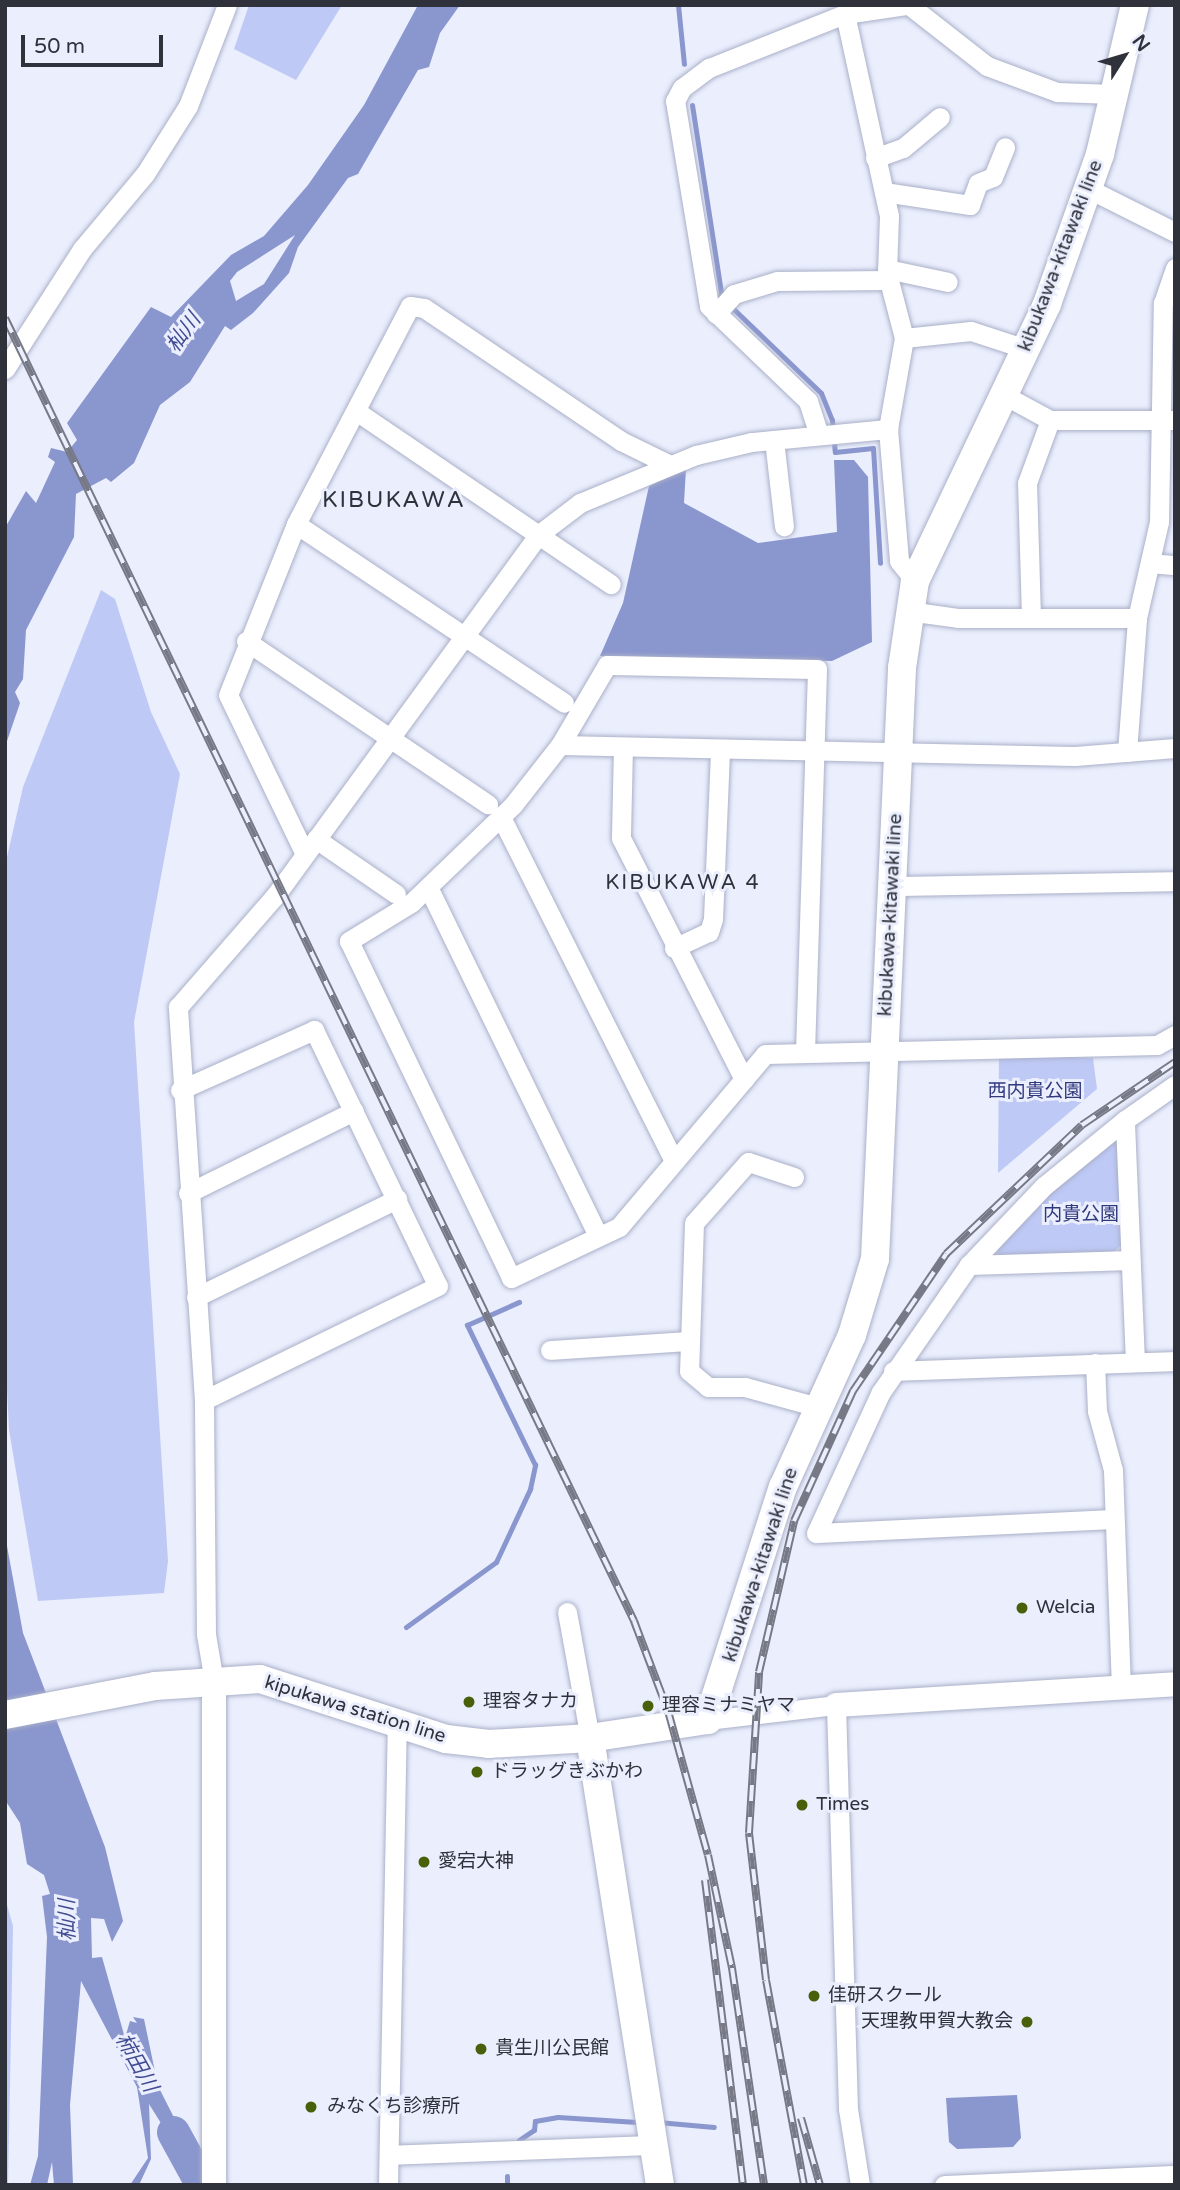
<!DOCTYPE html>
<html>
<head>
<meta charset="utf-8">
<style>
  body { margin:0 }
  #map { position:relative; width:1180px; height:2190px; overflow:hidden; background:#eaeefd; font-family:"Varela Round","Noto Sans JP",sans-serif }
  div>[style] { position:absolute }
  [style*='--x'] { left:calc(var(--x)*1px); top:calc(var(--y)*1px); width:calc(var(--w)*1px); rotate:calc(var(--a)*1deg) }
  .green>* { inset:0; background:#bec9f6 }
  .water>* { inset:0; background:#8a96ce }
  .stream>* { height:5px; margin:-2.5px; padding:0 2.5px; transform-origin:2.5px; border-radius:2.5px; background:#8a96ce }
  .river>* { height:33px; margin:-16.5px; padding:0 16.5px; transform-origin:16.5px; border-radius:16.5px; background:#8a96ce }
  .roads { filter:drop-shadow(0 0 2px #aab0c8) drop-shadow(0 0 2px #aab0c8) }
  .minor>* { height:19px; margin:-9.5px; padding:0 9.5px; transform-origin:9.5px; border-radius:9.5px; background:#fff }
  .tertiary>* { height:24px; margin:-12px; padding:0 12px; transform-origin:12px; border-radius:12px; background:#fff }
  .secondary>* { height:28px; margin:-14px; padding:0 14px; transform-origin:14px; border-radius:14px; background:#fff }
  .rail>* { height:8px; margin-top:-4px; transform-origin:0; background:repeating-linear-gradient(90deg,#eaeefd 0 16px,#777a86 0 32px); box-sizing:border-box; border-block:2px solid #777a86 }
  .dots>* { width:19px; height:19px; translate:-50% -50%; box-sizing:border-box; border:4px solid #eaeefd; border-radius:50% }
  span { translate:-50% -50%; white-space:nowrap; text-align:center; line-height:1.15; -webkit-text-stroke:6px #eaeefd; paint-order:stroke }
  .street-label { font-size:19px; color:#2f323b }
  .park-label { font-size:19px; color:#31397d }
  .poi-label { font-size:19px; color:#2f323b }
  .left { translate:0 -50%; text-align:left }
  .right { translate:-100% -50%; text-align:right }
  .water-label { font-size:21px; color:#414b91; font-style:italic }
  .neighbourhood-label { font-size:21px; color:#2f323b; letter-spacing:2px }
  .quarter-label { font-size:23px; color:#2f323b; letter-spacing:2px }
  .frame { position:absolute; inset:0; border:7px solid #2f323b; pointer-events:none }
  .north { position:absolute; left:1089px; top:21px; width:70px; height:70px; -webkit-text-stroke:5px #eaeefd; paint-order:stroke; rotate:53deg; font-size:19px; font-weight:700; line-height:28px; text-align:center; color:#2f323b }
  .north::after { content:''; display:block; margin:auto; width:24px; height:32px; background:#2f323b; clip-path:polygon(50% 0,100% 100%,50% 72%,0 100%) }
  .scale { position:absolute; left:21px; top:35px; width:142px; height:32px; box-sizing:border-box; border:4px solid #2f323b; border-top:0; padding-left:9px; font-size:21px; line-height:24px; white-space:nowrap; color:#2f323b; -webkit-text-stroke:5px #eaeefd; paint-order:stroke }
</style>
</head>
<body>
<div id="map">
  <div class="green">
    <div style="clip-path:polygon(249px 5px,342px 5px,296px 80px,234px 49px)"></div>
    <div style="clip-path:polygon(101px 590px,115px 599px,151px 712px,180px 774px,134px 1022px,168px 1561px,164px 1593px,38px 1601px,9px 1430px,5px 1350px,5px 866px,23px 787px)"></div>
    <div style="clip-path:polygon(999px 1054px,1093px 1058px,1097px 1089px,998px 1173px)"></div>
    <div style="clip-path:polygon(1118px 1137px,1121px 1245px,1114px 1252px,998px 1255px,997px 1246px,1033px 1207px)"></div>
    <div style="clip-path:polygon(5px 1898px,13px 1926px,8px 2185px,5px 2185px)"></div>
  </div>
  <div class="water">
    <div style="clip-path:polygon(evenodd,418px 5px,460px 5px,440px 33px,429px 67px,418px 70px,358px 174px,348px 178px,298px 247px,289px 273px,253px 313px,231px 330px,225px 326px,190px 382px,160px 405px,134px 463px,111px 482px,106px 478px,76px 494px,74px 537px,26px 630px,23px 679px,15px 692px,20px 703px,5px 747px,5px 528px,26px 491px,36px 503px,55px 462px,48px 457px,51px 448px,67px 452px,77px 440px,67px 423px,151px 307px,171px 317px,231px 255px,264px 236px,308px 185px,364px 105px,418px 5px,295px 235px,264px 284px,236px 301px,230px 281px,237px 272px,295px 235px)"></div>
    <div style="clip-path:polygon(834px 460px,854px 460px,868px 477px,872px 642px,832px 661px,600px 656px,623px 603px,649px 486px,686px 468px,684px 503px,758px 543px,837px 532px)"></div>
    <div style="clip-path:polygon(5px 1535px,23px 1633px,105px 1847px,123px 1921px,112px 1942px,104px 1919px,91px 1918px,92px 1958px,102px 1957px,125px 2038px,130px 2021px,137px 2023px,133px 2017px,144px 2019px,158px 2086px,194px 2157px,194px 2176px,149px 2104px,151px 2159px,139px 2185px,130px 2185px,148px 2158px,137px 2087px,81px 1981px,70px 2105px,73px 2185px,54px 2185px,52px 2162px,47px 2185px,30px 2185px,38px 2156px,47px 1937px,42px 1896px,50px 1894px,44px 1875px,27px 1864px,20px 1823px,7px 1803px)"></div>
    <div style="clip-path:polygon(1017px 2095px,1021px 2138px,1013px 2147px,957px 2149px,949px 2142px,946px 2098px)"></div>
  </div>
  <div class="stream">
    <div style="--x:678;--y:5;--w:59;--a:84.2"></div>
    <div style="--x:692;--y:105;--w:195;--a:81.2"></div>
    <div style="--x:722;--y:298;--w:137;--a:43.8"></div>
    <div style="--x:821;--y:393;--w:29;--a:68"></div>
    <div style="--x:832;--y:420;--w:32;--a:85"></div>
    <div style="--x:835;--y:452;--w:38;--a:-6"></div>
    <div style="--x:873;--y:448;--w:115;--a:86.5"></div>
    <div style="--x:406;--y:1627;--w:111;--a:-35.8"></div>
    <div style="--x:496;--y:1562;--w:81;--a:-65"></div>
    <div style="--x:530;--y:1489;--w:25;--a:-78"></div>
    <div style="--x:535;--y:1465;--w:156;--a:-115.9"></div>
    <div style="--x:467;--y:1325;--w:57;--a:-23.9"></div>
    <div style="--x:658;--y:2122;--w:56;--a:5.1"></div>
    <div style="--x:519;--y:2140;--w:18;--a:-34"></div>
    <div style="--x:534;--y:2130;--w:9;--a:-84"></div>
    <div style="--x:535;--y:2121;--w:23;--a:-10"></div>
    <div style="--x:558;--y:2117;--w:79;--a:3.6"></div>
    <div style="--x:507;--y:2176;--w:9;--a:90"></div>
  </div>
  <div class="river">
    <div style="--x:173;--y:2132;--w:60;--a:61.3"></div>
  </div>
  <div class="roads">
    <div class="minor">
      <div style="--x:909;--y:5;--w:99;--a:38"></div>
      <div style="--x:987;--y:66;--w:75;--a:20.4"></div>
      <div style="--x:1057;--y:92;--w:57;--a:2"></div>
      <div style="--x:845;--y:14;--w:207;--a:77.7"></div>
      <div style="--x:889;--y:216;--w:57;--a:92"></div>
      <div style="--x:887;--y:273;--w:67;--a:75.3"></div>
      <div style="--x:904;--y:338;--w:92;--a:100"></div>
      <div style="--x:888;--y:429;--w:132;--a:85.2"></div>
      <div style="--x:899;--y:561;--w:26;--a:51"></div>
      <div style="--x:875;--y:158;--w:30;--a:-20"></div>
      <div style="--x:903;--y:148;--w:48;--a:-40"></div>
      <div style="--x:1089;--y:189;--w:96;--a:26.6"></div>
      <div style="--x:884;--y:192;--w:87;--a:8.6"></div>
      <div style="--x:970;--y:205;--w:23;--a:-70"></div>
      <div style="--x:978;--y:183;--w:16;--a:-22"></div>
      <div style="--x:993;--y:177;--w:32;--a:-68"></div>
      <div style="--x:887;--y:269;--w:62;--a:12"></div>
      <div style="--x:716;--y:314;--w:27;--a:-48"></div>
      <div style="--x:734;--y:294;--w:45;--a:-16.8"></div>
      <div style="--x:777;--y:281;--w:112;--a:-0.5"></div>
      <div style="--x:904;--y:338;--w:67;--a:-6"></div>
      <div style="--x:971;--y:331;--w:58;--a:18.1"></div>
      <div style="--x:5;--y:369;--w:143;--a:-57.3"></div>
      <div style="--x:82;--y:249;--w:98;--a:-50"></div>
      <div style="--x:145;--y:174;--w:80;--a:-57.7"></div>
      <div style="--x:188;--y:106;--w:108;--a:-68.9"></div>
      <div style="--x:1004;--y:395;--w:52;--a:28.5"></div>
      <div style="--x:1050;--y:420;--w:124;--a:0"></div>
      <div style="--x:356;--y:411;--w:308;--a:34.2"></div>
      <div style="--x:819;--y:435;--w:36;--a:-108"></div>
      <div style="--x:808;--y:401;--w:137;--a:-136.2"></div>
      <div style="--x:709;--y:306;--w:208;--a:-99.4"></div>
      <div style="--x:675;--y:101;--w:15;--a:-62"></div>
      <div style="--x:682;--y:88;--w:34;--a:-37"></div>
      <div style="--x:709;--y:68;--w:146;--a:-21.7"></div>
      <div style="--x:845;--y:14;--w:63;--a:-8.3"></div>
      <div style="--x:774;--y:440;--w:87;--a:83.4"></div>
      <div style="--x:296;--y:524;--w:322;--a:33.7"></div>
      <div style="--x:1150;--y:563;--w:25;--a:5"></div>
      <div style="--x:908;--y:611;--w:50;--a:8"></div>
      <div style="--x:958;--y:618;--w:179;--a:0"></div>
      <div style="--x:1031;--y:617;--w:134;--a:-91.7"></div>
      <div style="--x:1027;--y:483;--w:67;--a:-69.9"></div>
      <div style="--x:246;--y:641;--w:292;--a:34"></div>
      <div style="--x:560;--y:745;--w:515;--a:1.22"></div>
      <div style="--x:1075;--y:756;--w:100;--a:-4.6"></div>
      <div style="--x:623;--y:747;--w:91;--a:91.3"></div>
      <div style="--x:621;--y:838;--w:271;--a:63"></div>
      <div style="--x:1127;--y:752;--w:134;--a:-85.7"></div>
      <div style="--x:1137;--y:618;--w:98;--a:-77.1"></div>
      <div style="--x:1159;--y:522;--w:219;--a:-89"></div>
      <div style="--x:1163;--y:303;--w:37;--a:-71"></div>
      <div style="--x:501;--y:817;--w:385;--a:63.3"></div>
      <div style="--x:316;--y:839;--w:97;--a:34.5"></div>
      <div style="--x:304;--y:852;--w:174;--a:-115.8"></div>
      <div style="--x:228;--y:695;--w:184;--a:-68.3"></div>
      <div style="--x:296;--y:524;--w:246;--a:-62.4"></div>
      <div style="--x:410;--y:306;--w:14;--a:8"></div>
      <div style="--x:424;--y:308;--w:238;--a:34"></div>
      <div style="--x:621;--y:441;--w:52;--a:26.1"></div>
      <div style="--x:894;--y:886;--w:281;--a:-1"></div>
      <div style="--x:428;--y:887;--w:388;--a:64"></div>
      <div style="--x:674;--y:948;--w:38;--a:-25"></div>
      <div style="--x:709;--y:932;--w:14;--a:-73"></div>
      <div style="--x:713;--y:919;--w:170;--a:-87.6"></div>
      <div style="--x:805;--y:1052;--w:383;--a:-88.2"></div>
      <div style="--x:817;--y:669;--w:210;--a:-178.9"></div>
      <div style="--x:607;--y:665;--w:93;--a:120.4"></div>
      <div style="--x:560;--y:745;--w:76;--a:128.1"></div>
      <div style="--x:513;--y:805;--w:141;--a:136.1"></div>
      <div style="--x:411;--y:903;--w:73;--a:148.5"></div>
      <div style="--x:349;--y:941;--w:374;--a:64.3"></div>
      <div style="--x:511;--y:1278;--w:119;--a:-25.3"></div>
      <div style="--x:619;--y:1227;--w:226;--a:-49.8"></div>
      <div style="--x:765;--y:1054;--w:392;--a:-1.3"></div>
      <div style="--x:1157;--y:1045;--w:21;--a:-29"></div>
      <div style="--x:180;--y:1090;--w:147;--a:-24.1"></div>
      <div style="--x:314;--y:1030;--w:284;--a:64.2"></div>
      <div style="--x:438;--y:1286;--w:260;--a:154"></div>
      <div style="--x:794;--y:1177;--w:48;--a:-161.9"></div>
      <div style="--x:748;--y:1162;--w:81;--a:131.5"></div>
      <div style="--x:694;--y:1223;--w:148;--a:91.9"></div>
      <div style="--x:689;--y:1371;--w:25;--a:40"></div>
      <div style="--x:708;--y:1387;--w:37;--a:0"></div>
      <div style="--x:745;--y:1387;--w:76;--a:15.3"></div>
      <div style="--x:188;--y:1193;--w:185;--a:-26.3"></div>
      <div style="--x:969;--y:1265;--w:109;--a:-46.5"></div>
      <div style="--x:1044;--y:1186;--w:104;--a:-39.2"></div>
      <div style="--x:196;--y:1297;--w:224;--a:-26"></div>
      <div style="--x:550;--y:1350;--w:140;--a:-3.7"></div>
      <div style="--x:1135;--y:1362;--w:242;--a:-92.4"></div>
      <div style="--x:1125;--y:1120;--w:61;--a:-35"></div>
      <div style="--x:1095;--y:1363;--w:48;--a:87.6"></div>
      <div style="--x:1097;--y:1411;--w:61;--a:74.8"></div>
      <div style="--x:1113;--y:1470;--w:217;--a:87.9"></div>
      <div style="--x:893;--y:1371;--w:282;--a:-2"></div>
      <div style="--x:1114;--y:1519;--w:298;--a:177.3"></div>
      <div style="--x:816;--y:1533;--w:155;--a:-65.3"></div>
      <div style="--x:881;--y:1392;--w:155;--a:-55.3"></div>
      <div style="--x:969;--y:1265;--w:161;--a:-1.8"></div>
      <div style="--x:567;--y:1612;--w:128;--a:79.7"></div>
      <div style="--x:214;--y:1682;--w:49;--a:-99.5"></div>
      <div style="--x:206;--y:1634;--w:234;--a:-90.5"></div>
      <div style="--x:204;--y:1400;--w:394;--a:-93.8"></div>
      <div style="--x:178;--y:1007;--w:147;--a:-48.9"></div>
      <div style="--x:275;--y:896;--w:447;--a:-53.9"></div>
      <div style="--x:538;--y:535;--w:53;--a:-37.3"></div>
      <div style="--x:580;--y:503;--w:126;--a:-22.5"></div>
      <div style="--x:696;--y:455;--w:57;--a:-13.1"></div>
      <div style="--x:752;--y:442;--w:137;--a:-5.5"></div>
      <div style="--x:708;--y:1720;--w:129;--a:-6.7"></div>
      <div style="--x:836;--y:1705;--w:404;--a:88.3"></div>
      <div style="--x:848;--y:2109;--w:77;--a:81"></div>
      <div style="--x:389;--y:2155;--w:265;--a:-2.2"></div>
      <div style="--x:388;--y:2185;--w:460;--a:-88.9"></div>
      <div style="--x:944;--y:2185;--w:231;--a:-2.5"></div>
    </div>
    <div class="tertiary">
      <div style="--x:214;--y:1682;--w:503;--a:90"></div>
      <div style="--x:836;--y:1705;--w:340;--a:-3.5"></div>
    </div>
    <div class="secondary">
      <div style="--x:5;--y:1715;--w:153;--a:-10.9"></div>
      <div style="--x:155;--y:1686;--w:105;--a:-3.8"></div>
      <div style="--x:260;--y:1679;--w:195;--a:17.9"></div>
      <div style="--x:446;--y:1739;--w:43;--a:6.6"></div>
      <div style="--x:489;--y:1744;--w:101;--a:-3.4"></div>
      <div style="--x:590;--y:1738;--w:119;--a:-8.7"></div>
      <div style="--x:708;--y:1720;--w:245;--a:-72.2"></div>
      <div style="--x:783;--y:1487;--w:167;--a:-65.6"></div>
      <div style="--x:852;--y:1335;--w:79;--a:-73.2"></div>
      <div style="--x:875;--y:1259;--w:592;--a:-87.38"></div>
      <div style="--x:902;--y:668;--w:88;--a:-81.5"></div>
      <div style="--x:915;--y:581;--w:307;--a:-64.5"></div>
      <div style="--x:1047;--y:304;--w:159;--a:-70.5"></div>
      <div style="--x:1100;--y:154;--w:153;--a:-76.8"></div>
      <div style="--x:590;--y:1738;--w:452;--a:81.1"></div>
    </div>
  </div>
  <div class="rail">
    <div style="--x:5;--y:318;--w:1447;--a:64.23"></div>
    <div style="--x:634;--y:1621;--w:96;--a:69.3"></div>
    <div style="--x:668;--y:1711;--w:149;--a:74.5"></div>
    <div style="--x:708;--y:1855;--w:116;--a:78"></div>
    <div style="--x:732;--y:1968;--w:219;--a:81.6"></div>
    <div style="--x:705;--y:1880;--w:307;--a:82.9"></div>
    <div style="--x:801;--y:2118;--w:70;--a:74.2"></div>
    <div style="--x:804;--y:2185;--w:208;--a:-100.5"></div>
    <div style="--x:766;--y:1980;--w:148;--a:-96.6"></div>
    <div style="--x:749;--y:1833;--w:161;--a:-86.4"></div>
    <div style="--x:759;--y:1672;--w:155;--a:-76.9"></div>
    <div style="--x:794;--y:1521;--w:143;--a:-65.6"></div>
    <div style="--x:853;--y:1391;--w:166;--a:-55.8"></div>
    <div style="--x:946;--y:1254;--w:187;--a:-43.5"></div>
    <div style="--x:1082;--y:1125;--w:112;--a:-34.1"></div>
  </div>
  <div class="dots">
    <div style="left:1022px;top:1608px;background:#49600b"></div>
    <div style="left:469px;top:1702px;background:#49600b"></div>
    <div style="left:648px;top:1706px;background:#49600b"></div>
    <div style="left:477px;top:1772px;background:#49600b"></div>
    <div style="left:802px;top:1805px;background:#49600b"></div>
    <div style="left:424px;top:1862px;background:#49600b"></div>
    <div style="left:814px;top:1996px;background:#49600b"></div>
    <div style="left:1027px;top:2022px;background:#49600b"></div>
    <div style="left:481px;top:2049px;background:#49600b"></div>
    <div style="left:311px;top:2107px;background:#49600b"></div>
  </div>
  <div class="street-label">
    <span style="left:1061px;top:256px;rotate:-69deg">kibukawa-kitawaki line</span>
    <span style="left:891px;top:915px;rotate:-87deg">kibukawa-kitawaki line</span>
    <span style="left:761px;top:1565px;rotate:-72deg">kibukawa-kitawaki line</span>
    <span style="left:355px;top:1710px;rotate:17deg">kipukawa station line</span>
  </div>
  <div class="park-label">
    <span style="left:1035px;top:1092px">西内貴公園</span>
    <span style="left:1081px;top:1215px">内貴公園</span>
  </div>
  <div class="poi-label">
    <span class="left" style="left:1036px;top:1608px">Welcia</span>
    <span class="left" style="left:483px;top:1702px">理容タナカ</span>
    <span class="left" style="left:662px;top:1706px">理容ミナミヤマ</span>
    <span class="left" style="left:491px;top:1772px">ドラッグきぶかわ</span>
    <span class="left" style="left:816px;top:1805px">Times</span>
    <span class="left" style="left:438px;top:1862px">愛宕大神</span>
    <span class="left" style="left:828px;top:1996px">佳研スクール</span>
    <span class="right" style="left:1013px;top:2022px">天理教甲賀大教会</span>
    <span class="left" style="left:495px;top:2049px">貴生川公民館</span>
    <span class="left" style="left:327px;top:2107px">みなくち診療所</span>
  </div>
  <div class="water-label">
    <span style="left:184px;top:333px;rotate:-54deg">杣川</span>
    <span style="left:68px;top:1920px;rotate:-91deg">杣川</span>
    <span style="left:136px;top:2063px;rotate:61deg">柿田川</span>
  </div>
  <div class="neighbourhood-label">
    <span style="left:683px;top:883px">KIBUKAWA 4</span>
  </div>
  <div class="quarter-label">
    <span style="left:394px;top:500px">KIBUKAWA</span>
  </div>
  <div class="frame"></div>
  <div class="north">N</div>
  <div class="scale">50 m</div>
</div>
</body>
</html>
